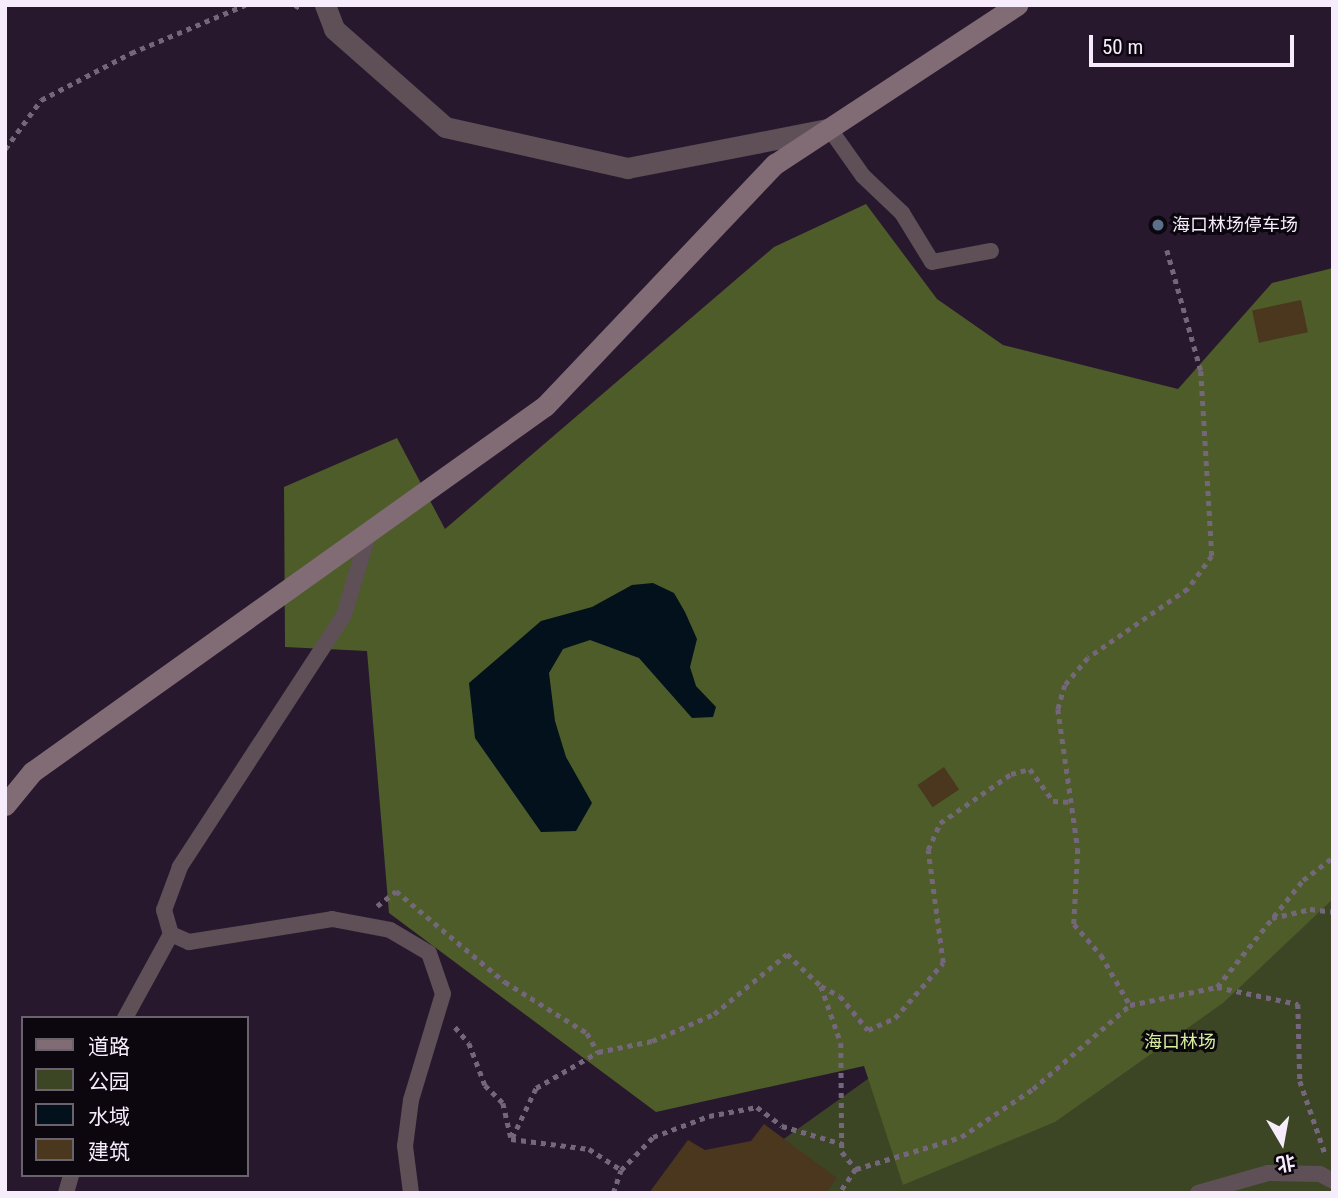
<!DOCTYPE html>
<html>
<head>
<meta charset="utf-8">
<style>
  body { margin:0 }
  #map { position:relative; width:1338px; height:1198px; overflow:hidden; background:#27182e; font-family:"Roboto Condensed","Noto Sans SC",sans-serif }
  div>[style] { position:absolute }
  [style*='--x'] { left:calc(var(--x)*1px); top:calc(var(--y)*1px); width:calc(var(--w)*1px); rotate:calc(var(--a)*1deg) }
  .green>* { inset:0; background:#3c4625 }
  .forest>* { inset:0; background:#4d5c28 }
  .water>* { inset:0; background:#02111b }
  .building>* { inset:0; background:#4a371e; transform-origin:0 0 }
  .path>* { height:4.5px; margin-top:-2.25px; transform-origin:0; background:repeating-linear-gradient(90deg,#74677b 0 5px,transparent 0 10px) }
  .lane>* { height:16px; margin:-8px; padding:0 8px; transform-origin:8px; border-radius:8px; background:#5e5056 }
  .street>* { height:21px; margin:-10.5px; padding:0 10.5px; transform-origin:10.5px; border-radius:10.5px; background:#5e5056 }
  .secondary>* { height:21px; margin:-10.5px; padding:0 10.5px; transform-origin:10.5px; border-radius:10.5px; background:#816b75 }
  .dots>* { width:19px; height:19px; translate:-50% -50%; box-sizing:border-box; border:4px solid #0c060f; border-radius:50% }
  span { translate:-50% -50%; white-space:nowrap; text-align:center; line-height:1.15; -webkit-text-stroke:6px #0c060f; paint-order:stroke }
  .poi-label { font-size:18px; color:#f6ecfb }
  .left { translate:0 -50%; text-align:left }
  .park-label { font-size:18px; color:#d6ef9e }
  .frame { position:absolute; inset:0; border:7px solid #f6ecfb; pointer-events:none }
  .legend { position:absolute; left:21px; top:1016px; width:228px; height:161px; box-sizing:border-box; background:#0c060f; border:2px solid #6a626d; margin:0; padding:9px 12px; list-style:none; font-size:21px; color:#f6ecfb }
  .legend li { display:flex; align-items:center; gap:14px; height:35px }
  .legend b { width:35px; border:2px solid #6a626d }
  .north { position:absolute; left:1247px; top:1107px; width:70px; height:70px; -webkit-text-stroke:5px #0c060f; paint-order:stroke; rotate:170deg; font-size:19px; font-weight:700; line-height:28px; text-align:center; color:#f6ecfb }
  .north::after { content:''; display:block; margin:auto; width:24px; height:32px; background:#f6ecfb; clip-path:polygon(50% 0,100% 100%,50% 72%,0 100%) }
  .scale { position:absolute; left:1089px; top:35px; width:205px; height:32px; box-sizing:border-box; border:4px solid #f6ecfb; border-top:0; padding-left:9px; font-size:21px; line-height:24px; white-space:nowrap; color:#f6ecfb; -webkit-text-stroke:5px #0c060f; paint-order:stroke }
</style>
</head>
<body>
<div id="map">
  <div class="green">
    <div style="clip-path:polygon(1333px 747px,1333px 1193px,708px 1193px)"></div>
  </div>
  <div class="forest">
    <div style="clip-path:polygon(866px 204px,937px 299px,1003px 345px,1178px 389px,1272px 283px,1333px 268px,1333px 899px,1223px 1003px,1055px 1122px,903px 1185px,864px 1066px,656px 1112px,389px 913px,367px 651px,285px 647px,284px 487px,397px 438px,445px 529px,774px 247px)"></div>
  </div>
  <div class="water">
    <div style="clip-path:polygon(653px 583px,674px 593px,685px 612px,697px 639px,690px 667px,696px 686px,716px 707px,713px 717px,692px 718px,639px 658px,590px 640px,563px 649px,549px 673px,555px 721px,566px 757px,592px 803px,576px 831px,541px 832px,475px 738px,469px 683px,541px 621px,592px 607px,632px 585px)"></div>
  </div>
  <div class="building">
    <div style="left:1301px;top:300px;width:33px;height:50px;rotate:78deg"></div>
    <div style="left:944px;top:767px;width:27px;height:32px;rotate:56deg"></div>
    <div style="clip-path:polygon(764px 1124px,837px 1178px,826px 1193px,649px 1193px,688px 1140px,705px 1150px,751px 1141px)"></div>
  </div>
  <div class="path">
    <div style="--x:295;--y:5;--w:9;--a:32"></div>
    <div style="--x:5;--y:149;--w:61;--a:-53.7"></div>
    <div style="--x:41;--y:100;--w:102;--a:-27.6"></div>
    <div style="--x:131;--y:53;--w:124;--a:-22.8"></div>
    <div style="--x:1167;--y:250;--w:126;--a:74.3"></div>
    <div style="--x:1201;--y:371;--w:185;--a:86.6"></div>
    <div style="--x:1212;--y:556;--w:41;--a:126"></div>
    <div style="--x:1188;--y:589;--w:121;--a:145.4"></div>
    <div style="--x:1088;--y:658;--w:35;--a:130"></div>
    <div style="--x:1065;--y:685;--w:25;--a:106"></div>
    <div style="--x:1058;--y:709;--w:141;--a:81.9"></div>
    <div style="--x:1078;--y:849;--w:75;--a:93.1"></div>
    <div style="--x:1074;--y:924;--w:41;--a:48.9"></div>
    <div style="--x:1101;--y:955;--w:58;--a:59.9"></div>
    <div style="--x:1130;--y:1005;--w:89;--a:-11.7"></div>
    <div style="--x:1217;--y:987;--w:83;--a:11.9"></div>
    <div style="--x:1298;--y:1004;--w:77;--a:88.5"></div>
    <div style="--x:1300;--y:1081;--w:76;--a:70.9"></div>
    <div style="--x:377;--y:906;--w:24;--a:-38"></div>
    <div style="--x:396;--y:891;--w:142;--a:39.9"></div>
    <div style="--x:505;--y:982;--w:97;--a:31.9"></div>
    <div style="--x:587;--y:1033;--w:22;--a:60"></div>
    <div style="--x:598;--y:1052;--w:55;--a:-11.5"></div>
    <div style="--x:652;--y:1041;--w:68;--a:-23.5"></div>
    <div style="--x:714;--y:1014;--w:94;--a:-39.4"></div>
    <div style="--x:787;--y:954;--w:47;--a:43.3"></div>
    <div style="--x:821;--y:986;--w:60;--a:70.7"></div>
    <div style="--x:841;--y:1043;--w:109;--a:89.5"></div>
    <div style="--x:842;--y:1152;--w:22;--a:51"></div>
    <div style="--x:856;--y:1169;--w:29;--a:124"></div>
    <div style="--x:1272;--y:918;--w:39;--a:-13"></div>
    <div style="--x:1310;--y:909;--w:23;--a:7"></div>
    <div style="--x:821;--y:986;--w:21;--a:28"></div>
    <div style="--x:840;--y:996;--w:44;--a:50.5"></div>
    <div style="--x:868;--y:1030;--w:30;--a:-24"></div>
    <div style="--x:895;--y:1018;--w:73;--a:-48.9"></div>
    <div style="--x:943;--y:963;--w:114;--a:-97.6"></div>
    <div style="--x:928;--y:850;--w:30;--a:-66"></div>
    <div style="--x:940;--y:823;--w:86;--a:-34.6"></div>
    <div style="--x:1011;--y:774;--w:20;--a:-15"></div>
    <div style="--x:1030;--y:769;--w:39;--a:54"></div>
    <div style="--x:1053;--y:801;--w:18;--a:3"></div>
    <div style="--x:1217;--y:987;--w:137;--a:-51.2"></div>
    <div style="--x:1303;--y:880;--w:38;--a:-37"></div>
    <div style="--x:455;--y:1027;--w:21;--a:49"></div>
    <div style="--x:469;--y:1043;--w:45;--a:69.1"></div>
    <div style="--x:485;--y:1085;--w:25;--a:45"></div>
    <div style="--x:503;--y:1103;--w:37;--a:77"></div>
    <div style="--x:512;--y:1138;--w:55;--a:-64.4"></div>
    <div style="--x:536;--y:1088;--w:72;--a:-30.1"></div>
    <div style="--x:511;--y:1139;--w:79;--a:7.3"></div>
    <div style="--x:589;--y:1149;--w:38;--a:33"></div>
    <div style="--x:856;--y:1169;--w:110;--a:-16.9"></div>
    <div style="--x:961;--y:1137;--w:87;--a:-33.7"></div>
    <div style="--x:1033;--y:1089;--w:128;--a:-40.9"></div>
    <div style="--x:613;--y:1193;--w:24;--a:-71"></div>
    <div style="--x:621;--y:1170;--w:46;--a:-45.9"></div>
    <div style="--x:653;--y:1137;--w:60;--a:-20.6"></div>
    <div style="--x:709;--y:1116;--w:49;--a:-10.6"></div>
    <div style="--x:757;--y:1107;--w:31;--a:37"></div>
    <div style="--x:782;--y:1126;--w:64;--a:16.4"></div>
  </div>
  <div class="lane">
    <div style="--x:829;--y:128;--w:59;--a:54.7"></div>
    <div style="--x:863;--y:176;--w:54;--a:43.5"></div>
    <div style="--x:902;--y:213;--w:57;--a:58.5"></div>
    <div style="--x:932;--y:262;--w:60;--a:-10.6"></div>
    <div style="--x:369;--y:532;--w:87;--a:106.8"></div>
    <div style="--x:344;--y:615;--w:301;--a:123.1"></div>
    <div style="--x:180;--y:867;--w:46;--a:110.4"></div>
    <div style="--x:164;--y:910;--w:25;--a:74"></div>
    <div style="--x:171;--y:934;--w:20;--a:24"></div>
    <div style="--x:189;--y:942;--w:145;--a:-9.1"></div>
    <div style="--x:332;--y:919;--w:59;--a:10.7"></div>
    <div style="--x:390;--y:930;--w:45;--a:30.5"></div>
    <div style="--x:429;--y:953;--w:43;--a:71.1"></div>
    <div style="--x:443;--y:994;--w:111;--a:106.8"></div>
    <div style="--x:411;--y:1100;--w:46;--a:97.4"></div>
    <div style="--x:405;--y:1146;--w:47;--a:82.7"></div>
    <div style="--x:125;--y:1018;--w:96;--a:-61.3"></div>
    <div style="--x:66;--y:1193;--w:19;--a:-74"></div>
    <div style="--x:1198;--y:1193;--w:73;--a:-15.9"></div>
    <div style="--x:1268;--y:1173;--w:52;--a:1.1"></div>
    <div style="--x:1320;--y:1174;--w:15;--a:28"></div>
  </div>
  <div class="street">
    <div style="--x:325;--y:5;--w:26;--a:69"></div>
    <div style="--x:334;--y:29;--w:148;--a:41.4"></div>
    <div style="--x:445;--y:127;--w:187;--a:12.7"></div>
    <div style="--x:627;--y:168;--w:205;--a:-11"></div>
  </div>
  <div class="secondary">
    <div style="--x:5;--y:805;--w:43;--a:-50.7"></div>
    <div style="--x:32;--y:772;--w:630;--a:-35.51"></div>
    <div style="--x:545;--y:406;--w:334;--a:-46.5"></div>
    <div style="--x:775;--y:164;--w:290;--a:-33.3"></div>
  </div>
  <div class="dots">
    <div style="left:1158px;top:225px;background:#5c6f8a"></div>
  </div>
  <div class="poi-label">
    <span class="left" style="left:1172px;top:225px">海口林场停车场</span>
  </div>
  <div class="park-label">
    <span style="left:1180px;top:1042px">海口林场</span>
  </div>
  <div class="frame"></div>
  <ul class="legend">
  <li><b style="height:9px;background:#816b75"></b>道路</li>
  <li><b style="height:19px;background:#3c4625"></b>公园</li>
  <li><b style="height:19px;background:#02111b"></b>水域</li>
  <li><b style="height:19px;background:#4a371e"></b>建筑</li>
  </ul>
  <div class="north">北</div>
  <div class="scale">50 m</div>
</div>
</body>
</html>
